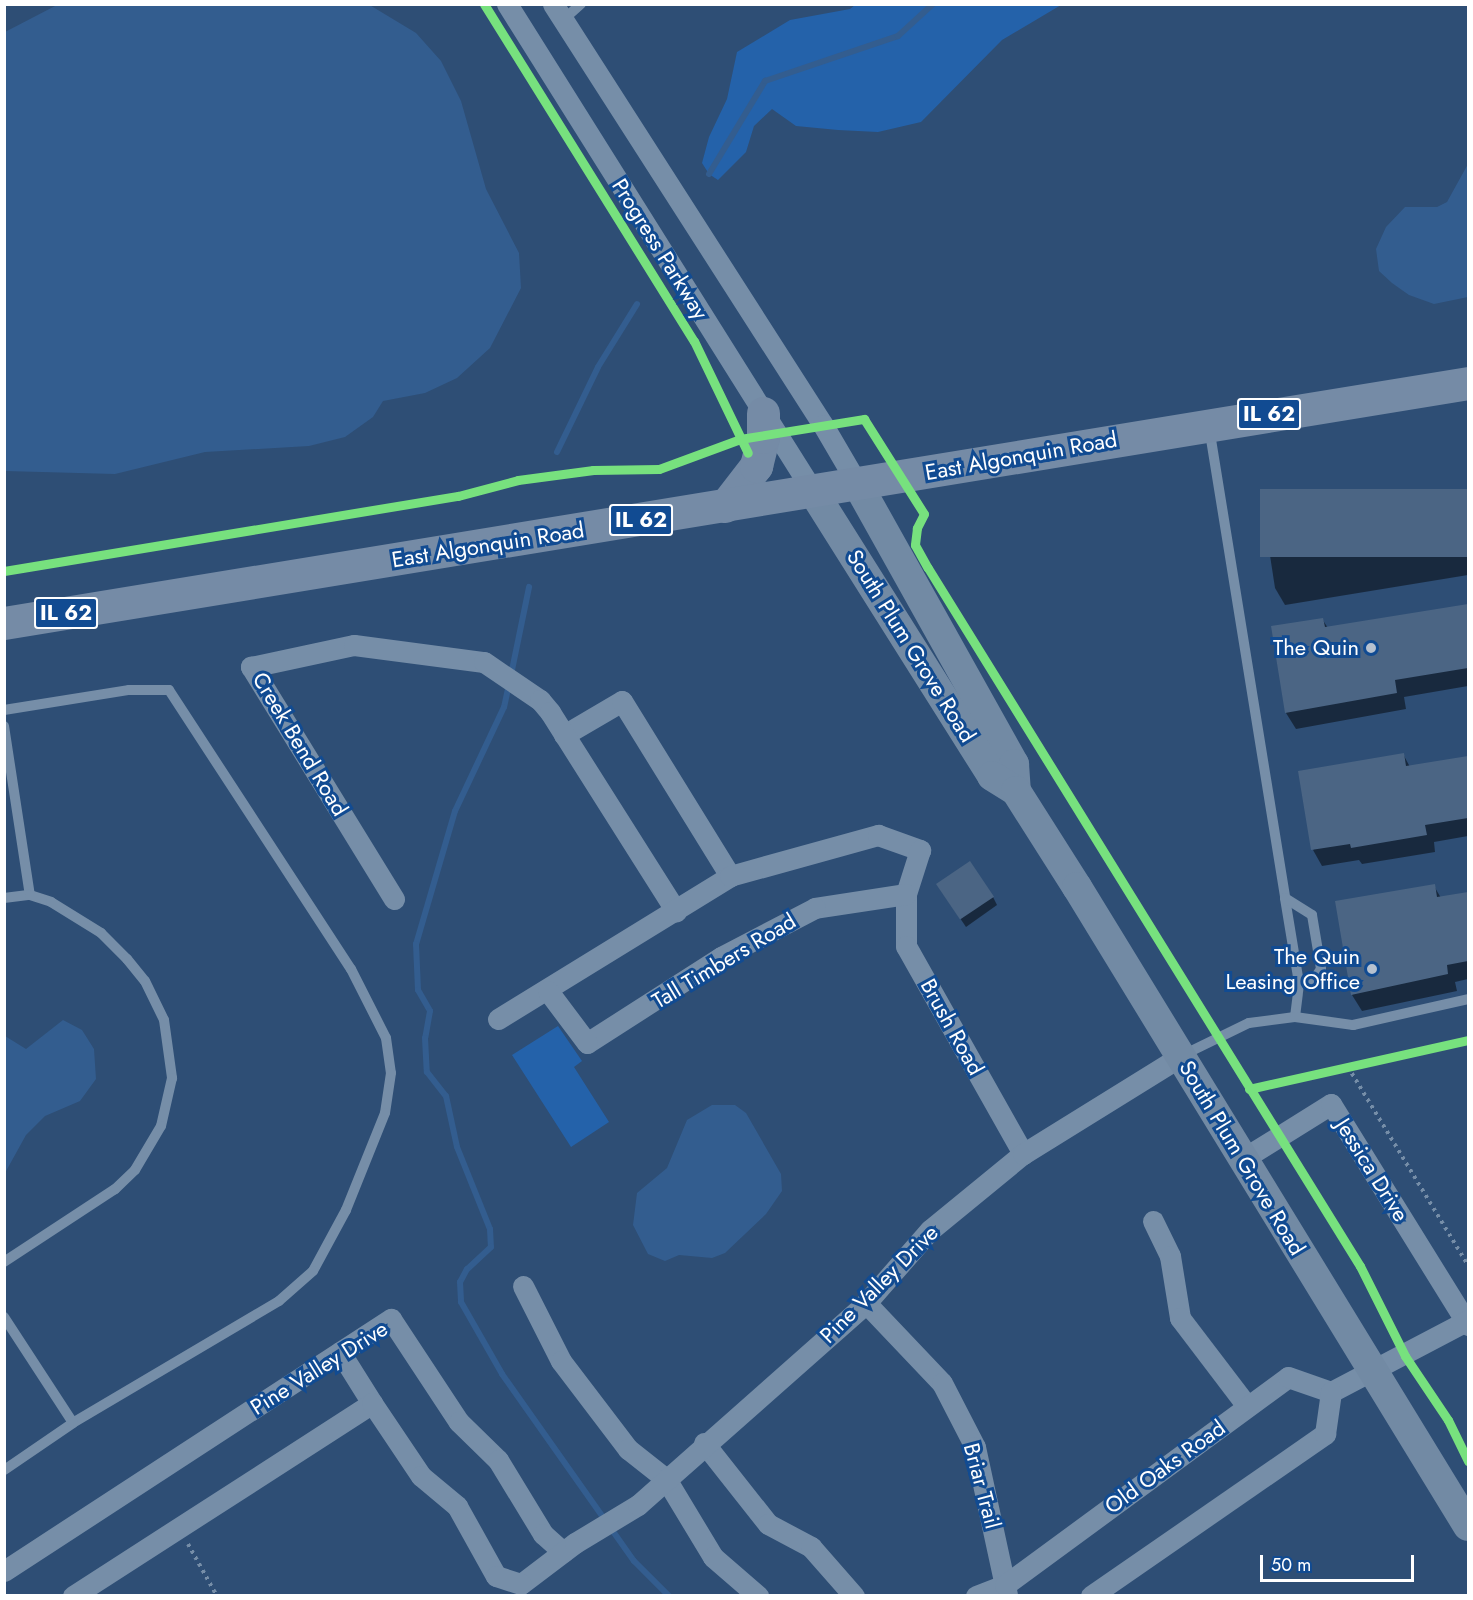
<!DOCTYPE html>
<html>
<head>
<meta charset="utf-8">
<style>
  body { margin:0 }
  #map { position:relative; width:1473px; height:1600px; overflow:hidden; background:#2e4e75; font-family:Jost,sans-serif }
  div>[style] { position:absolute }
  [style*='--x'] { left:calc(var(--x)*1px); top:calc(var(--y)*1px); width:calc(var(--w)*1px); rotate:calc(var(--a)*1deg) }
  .green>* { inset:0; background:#2462aa }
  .water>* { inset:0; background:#335d8f }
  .shadow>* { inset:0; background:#0007 }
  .stream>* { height:6px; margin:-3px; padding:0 3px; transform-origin:3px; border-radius:3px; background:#335d8f }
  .building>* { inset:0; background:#4b6584; transform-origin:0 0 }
  .path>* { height:4px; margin-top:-2px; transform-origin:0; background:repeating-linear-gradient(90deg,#768ea8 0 3px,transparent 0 7.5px) }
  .lane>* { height:10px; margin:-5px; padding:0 5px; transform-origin:5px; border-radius:5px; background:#768ea8 }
  .street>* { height:21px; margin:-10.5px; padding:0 10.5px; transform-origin:10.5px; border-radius:10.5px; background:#768ea8 }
  .secondary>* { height:30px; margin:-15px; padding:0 15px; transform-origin:15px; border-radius:15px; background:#728aa4 }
  .primary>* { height:33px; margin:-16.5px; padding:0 16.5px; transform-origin:16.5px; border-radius:16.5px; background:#758ba6 }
  .cycleway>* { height:9px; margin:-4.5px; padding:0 4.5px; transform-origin:4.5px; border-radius:4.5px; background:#77e17e }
  .dots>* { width:16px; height:16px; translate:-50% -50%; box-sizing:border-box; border:3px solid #114b92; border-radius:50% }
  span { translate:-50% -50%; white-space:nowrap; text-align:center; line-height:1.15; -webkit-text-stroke:6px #114b92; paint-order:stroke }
  .shield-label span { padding:2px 4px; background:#114b92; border:2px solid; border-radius:4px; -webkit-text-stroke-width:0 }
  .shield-label { font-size:21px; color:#fff; font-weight:700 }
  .street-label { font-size:22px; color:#fff }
  .poi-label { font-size:22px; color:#fff }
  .right { translate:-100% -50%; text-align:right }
  .frame { position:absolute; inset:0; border:6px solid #fff; pointer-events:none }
  .scale { position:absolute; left:1260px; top:1555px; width:154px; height:27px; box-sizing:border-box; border:3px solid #fff; border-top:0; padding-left:8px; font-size:18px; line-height:21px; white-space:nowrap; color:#fff; -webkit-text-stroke:4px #114b92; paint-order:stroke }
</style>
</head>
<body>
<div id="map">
  <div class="green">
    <div style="clip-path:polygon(855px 5px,1061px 5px,1002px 40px,921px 122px,878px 132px,838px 130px,796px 126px,772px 109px,754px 126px,746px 152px,718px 180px,709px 174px,702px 163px,709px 137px,727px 99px,737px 52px,790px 20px,850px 9px)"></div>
    <div style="clip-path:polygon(558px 1026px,582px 1061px,574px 1067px,609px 1122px,571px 1147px,512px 1055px)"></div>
  </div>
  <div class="water">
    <div style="clip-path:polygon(368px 4px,416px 33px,441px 61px,461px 101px,486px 189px,519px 253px,521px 288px,490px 348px,457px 378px,425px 393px,383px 401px,373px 417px,345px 437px,309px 446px,205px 452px,115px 474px,5px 471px,5px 32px,57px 5px)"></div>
    <div style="clip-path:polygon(1468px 164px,1468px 297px,1434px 304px,1409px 295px,1392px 283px,1379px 271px,1376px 249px,1386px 227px,1405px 207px,1437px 207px,1447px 202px)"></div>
    <div style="clip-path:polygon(63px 1020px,82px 1030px,94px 1049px,96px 1079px,80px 1101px,45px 1116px,26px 1135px,5px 1173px,5px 1036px,26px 1049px)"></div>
    <div style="clip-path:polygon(712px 1105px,735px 1105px,746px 1113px,781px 1174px,782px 1191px,766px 1214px,725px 1253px,712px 1258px,679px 1255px,665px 1261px,648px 1254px,633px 1225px,637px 1193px,667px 1168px,687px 1120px)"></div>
  </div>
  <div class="shadow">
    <div style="clip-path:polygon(1468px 491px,1468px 575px,1285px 605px,1275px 588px,1265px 523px)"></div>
    <div style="clip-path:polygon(1468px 606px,1468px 686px,1404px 697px,1406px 709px,1296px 729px,1286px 713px,1322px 619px,1328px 628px)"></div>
    <div style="clip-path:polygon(1403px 754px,1410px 767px,1468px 757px,1468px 836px,1434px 842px,1435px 852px,1362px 864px,1359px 860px,1322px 866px,1313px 850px)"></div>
    <div style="clip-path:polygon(1434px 886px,1441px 898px,1468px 893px,1468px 979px,1455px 982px,1457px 991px,1362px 1011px,1352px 995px)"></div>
    <div style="clip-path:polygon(943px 893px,993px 897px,997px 905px,966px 927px)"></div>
  </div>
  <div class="stream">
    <div style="--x:709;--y:174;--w:109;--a:-58.9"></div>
    <div style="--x:765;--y:81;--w:140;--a:-18.7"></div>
    <div style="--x:898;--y:36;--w:47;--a:-42.4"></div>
    <div style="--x:557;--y:452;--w:94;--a:-64.2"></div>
    <div style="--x:598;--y:367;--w:74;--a:-58.2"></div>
    <div style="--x:511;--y:675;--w:90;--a:-78.4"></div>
    <div style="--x:509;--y:684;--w:24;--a:102"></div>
    <div style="--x:504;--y:707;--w:115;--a:115.2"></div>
    <div style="--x:455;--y:811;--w:139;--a:106.3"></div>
    <div style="--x:416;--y:944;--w:46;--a:87.5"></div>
    <div style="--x:418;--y:990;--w:24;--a:60"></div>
    <div style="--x:430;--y:1011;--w:27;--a:100"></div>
    <div style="--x:425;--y:1038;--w:34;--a:87"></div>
    <div style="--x:427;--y:1072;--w:31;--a:52"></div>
    <div style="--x:446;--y:1096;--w:52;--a:77.8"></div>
    <div style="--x:457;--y:1147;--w:88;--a:68.1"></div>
    <div style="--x:490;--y:1229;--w:18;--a:87"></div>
    <div style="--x:491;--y:1247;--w:33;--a:137"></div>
    <div style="--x:467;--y:1269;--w:15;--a:118"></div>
    <div style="--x:460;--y:1282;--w:20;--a:87"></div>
    <div style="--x:461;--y:1302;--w:83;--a:60.3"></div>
    <div style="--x:502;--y:1374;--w:229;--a:54.8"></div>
    <div style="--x:634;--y:1561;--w:49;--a:45"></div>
  </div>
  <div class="building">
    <div style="left:1468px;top:489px;width:68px;height:208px;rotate:90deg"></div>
    <div style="clip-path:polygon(1468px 604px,1468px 668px,1395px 680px,1397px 693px,1285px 713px,1271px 626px,1323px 618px,1325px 627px)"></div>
    <div style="clip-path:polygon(1404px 753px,1406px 766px,1468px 756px,1468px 818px,1425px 825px,1427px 835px,1351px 848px,1350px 844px,1311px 850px,1298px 771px)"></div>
    <div style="left:970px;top:861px;width:43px;height:41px;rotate:56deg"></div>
    <div style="clip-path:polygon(1435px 884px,1437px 897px,1468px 892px,1468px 961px,1447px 965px,1448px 974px,1351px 995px,1335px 901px)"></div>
  </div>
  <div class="path">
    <div style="--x:1348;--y:1067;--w:232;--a:58.8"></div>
    <div style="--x:188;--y:1544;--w:60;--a:60.9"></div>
  </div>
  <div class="lane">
    <div style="--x:563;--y:20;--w:24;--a:-42"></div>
    <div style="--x:1209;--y:427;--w:477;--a:80.8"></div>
    <div style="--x:4;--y:710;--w:127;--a:-9.1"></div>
    <div style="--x:129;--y:690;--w:40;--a:0"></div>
    <div style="--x:169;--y:690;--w:333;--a:56.9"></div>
    <div style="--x:351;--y:969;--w:77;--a:63.1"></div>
    <div style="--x:386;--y:1038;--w:35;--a:82"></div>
    <div style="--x:391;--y:1073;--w:40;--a:98.5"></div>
    <div style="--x:385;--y:1113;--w:105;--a:111.9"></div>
    <div style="--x:346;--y:1210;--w:69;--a:118.4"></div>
    <div style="--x:313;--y:1271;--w:45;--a:138.6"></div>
    <div style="--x:279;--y:1301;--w:239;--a:149.4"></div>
    <div style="--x:73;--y:1423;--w:83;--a:145.7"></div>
    <div style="--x:4;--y:726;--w:171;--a:81.3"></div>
    <div style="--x:4;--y:898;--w:26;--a:-7"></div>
    <div style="--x:30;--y:895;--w:22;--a:18"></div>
    <div style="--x:51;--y:902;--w:59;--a:31.8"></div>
    <div style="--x:101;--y:933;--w:37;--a:45"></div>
    <div style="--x:127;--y:959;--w:28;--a:51"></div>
    <div style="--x:145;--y:981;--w:43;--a:64"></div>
    <div style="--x:164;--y:1020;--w:59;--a:82.1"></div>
    <div style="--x:172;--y:1078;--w:49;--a:102.9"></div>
    <div style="--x:161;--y:1126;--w:51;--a:120.6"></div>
    <div style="--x:135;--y:1170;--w:28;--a:136"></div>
    <div style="--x:115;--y:1189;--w:133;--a:146.7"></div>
    <div style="--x:1295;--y:1017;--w:34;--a:-83"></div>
    <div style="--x:1299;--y:983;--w:86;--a:-99.4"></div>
    <div style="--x:1285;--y:898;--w:32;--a:32"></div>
    <div style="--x:1312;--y:915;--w:55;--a:80.5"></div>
    <div style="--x:1321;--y:969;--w:14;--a:124"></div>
    <div style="--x:1313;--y:981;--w:14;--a:172"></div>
    <div style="--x:1183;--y:1055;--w:73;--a:-25.9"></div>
    <div style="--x:1249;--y:1023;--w:46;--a:-7.4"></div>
    <div style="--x:1295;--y:1017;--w:59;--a:7.9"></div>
    <div style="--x:1353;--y:1025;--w:118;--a:-12.7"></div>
    <div style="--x:4;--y:1317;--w:126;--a:56.9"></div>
  </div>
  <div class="street">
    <div style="--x:507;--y:4;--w:577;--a:57.88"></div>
    <div style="--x:553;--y:4;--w:500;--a:57.33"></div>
    <div style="--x:823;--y:425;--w:69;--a:59.7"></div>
    <div style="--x:564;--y:735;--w:67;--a:-30.4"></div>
    <div style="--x:622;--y:701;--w:206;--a:58.3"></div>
    <div style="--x:906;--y:894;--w:52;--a:90"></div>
    <div style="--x:906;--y:946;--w:239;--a:60.6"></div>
    <div style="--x:394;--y:899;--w:273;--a:-121.6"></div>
    <div style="--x:251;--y:667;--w:105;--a:-12.1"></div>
    <div style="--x:354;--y:645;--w:131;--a:7.5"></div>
    <div style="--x:484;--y:662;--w:68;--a:34.2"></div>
    <div style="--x:540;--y:700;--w:16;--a:50"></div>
    <div style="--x:550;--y:712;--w:236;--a:57.7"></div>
    <div style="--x:498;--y:1019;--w:273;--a:-31.6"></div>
    <div style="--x:730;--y:876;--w:154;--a:-15.5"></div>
    <div style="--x:878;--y:835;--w:45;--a:19.7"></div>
    <div style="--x:920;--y:850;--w:46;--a:107.7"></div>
    <div style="--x:906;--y:894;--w:92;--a:171.3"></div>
    <div style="--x:815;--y:908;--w:106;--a:152.5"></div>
    <div style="--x:721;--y:957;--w:159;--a:147.3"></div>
    <div style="--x:587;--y:1043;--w:65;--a:-126.9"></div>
    <div style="--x:1241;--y:1160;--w:106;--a:-31.9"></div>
    <div style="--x:1331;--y:1104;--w:260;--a:58.2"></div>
    <div style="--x:1153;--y:1221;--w:39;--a:64"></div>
    <div style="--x:1170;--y:1256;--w:63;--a:80.8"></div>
    <div style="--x:1180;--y:1318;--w:111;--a:52.7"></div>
    <div style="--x:523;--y:1286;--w:84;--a:63.1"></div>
    <div style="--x:561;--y:1361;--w:111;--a:52.7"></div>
    <div style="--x:628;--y:1449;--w:48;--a:38.3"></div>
    <div style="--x:666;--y:1479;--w:91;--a:58.9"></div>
    <div style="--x:713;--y:1557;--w:60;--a:40.9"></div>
    <div style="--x:866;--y:1303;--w:110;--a:46.5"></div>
    <div style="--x:942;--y:1383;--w:72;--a:62.7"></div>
    <div style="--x:975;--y:1447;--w:151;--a:77.8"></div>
    <div style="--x:340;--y:1352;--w:60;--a:57.9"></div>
    <div style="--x:704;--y:1443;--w:103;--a:51.7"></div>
    <div style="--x:768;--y:1524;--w:49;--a:28.1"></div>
    <div style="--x:811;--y:1547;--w:65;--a:48.7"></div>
    <div style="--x:4;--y:1571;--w:462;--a:-33.1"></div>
    <div style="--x:391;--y:1319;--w:123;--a:56.6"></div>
    <div style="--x:459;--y:1422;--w:54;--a:44.3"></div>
    <div style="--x:498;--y:1460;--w:87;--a:58.7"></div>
    <div style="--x:543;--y:1534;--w:27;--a:42"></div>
    <div style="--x:521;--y:1584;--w:68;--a:-37.2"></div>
    <div style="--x:575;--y:1543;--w:74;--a:-31.1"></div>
    <div style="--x:638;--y:1505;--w:305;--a:-41.5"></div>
    <div style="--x:866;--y:1303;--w:97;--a:-48.8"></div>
    <div style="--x:930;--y:1230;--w:120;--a:-39.3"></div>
    <div style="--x:1023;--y:1154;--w:186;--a:-31.8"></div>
    <div style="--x:73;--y:1596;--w:356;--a:-32.8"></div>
    <div style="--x:372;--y:1403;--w:88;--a:56.1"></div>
    <div style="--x:421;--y:1476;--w:47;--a:39.8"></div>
    <div style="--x:457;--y:1506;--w:80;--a:60.9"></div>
    <div style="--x:496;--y:1576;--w:26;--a:18"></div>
    <div style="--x:976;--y:1596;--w:31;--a:-21"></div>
    <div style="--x:1005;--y:1585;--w:351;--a:-36.3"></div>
    <div style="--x:1288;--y:1377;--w:46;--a:19.2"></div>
    <div style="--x:1331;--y:1392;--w:155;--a:-27.7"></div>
    <div style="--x:1091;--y:1596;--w:285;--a:-34.7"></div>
    <div style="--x:1325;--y:1434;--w:42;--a:-81.9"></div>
  </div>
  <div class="secondary">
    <div style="--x:858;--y:485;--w:320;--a:60.8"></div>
    <div style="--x:1014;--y:764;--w:27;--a:86"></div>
    <div style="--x:814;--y:493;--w:334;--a:57.8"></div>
    <div style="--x:992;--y:776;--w:28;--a:32"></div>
    <div style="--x:1016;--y:791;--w:114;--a:57.6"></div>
    <div style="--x:1077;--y:887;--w:749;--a:58.54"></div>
  </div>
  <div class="primary">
    <div style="--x:725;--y:506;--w:51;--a:-52.2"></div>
    <div style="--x:756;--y:466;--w:30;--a:-76"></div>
    <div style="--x:763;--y:437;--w:24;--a:-90"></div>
    <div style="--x:4;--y:623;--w:1484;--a:-9.31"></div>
  </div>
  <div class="cycleway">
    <div style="--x:484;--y:4;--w:397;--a:58.1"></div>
    <div style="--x:694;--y:341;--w:124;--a:64.3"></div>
    <div style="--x:4;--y:571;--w:460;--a:-9.4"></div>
    <div style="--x:458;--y:496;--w:62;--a:-14.9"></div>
    <div style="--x:518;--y:480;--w:76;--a:-7.6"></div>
    <div style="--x:593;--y:470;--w:66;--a:-0.9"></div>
    <div style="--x:659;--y:469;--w:86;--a:-20.3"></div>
    <div style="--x:740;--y:439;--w:126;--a:-9.2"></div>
    <div style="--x:864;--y:419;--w:112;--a:57.7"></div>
    <div style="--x:924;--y:514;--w:16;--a:117"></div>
    <div style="--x:917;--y:528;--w:17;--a:97"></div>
    <div style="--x:915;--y:545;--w:26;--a:61"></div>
    <div style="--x:928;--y:568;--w:821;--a:58.25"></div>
    <div style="--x:1360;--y:1266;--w:101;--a:63.4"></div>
    <div style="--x:1405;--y:1356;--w:77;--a:56.1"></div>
    <div style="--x:1448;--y:1420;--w:46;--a:64"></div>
    <div style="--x:1249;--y:1089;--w:224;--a:-12.6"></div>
  </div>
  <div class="dots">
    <div style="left:1371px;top:648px;background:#b6c1cf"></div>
    <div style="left:1372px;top:969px;background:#b6c1cf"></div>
  </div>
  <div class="shield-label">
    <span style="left:1269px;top:414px">IL 62</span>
    <span style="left:641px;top:520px">IL 62</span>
    <span style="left:66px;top:613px">IL 62</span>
  </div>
  <div class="street-label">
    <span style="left:660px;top:249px;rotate:58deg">Progress Parkway</span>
    <span style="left:1021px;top:456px;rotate:-10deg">East Algonquin Road</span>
    <span style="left:488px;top:545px;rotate:-9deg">East Algonquin Road</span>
    <span style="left:911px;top:646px;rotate:58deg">South Plum Grove Road</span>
    <span style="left:300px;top:744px;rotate:59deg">Creek Bend Road</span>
    <span style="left:724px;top:961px;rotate:-31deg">Tall Timbers Road</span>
    <span style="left:952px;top:1027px;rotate:61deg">Brush Road</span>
    <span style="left:1242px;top:1158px;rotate:59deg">South Plum Grove Road</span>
    <span style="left:1372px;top:1170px;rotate:58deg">Jessica Drive</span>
    <span style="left:879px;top:1284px;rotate:-45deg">Pine Valley Drive</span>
    <span style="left:319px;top:1368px;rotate:-32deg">Pine Valley Drive</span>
    <span style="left:1165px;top:1467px;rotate:-36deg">Old Oaks Road</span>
    <span style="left:982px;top:1486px;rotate:75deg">Briar Trail</span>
  </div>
  <div class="poi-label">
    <span class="right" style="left:1359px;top:648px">The Quin</span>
    <span class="right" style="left:1360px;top:969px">The Quin<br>Leasing Office</span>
  </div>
  <div class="frame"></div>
  <div class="scale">50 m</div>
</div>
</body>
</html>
